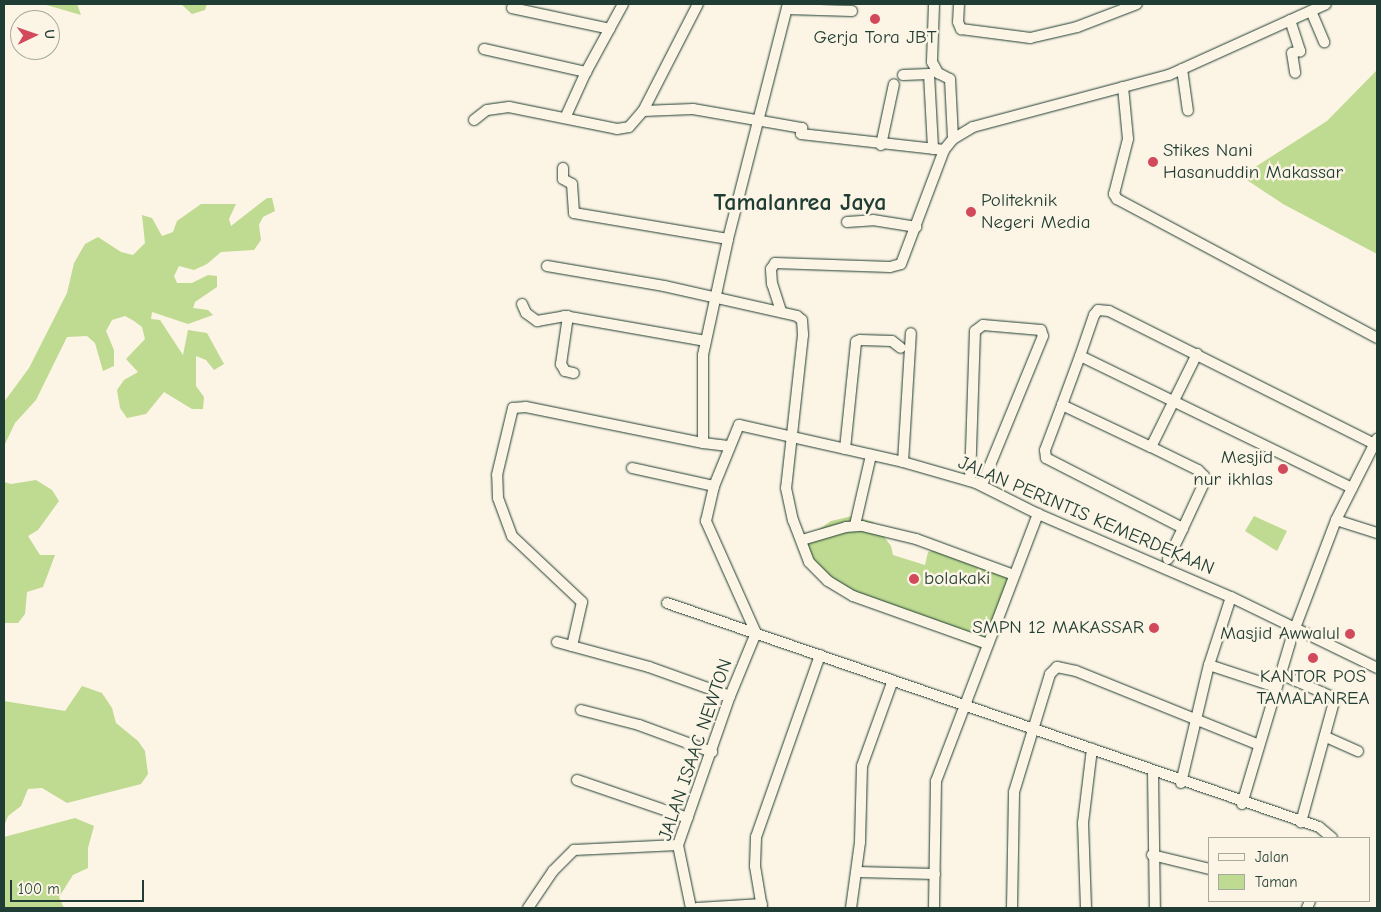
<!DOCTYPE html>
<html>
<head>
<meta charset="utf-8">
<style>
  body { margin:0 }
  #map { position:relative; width:1381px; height:912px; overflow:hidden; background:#fcf5e5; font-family:"Comic Neue",sans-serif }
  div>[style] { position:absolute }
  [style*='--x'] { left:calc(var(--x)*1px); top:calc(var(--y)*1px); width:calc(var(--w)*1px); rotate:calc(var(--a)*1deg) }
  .green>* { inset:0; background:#bfda91 }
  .roads { filter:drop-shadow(0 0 1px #1f3d34) drop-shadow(0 0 1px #1f3d34) }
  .minor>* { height:10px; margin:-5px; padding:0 5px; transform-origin:5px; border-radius:5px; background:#fcf5e5 }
  .dots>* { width:14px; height:14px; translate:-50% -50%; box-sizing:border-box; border:2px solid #fcf5e5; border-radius:50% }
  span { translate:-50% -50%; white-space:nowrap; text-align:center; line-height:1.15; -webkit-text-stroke:5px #fcf5e5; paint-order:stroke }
  .poi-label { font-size:19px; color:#1f3d34 }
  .left { translate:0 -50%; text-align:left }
  .right { translate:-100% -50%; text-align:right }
  .street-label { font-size:19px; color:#1f3d34 }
  .district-label { font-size:24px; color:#1f3d34; font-weight:700 }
  .frame { position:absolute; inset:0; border:5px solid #1f3d34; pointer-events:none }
  .legend { position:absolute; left:1208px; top:837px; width:162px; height:65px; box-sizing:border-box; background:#fcf5e5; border:1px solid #a4ab9e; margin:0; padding:6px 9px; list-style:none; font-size:15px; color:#1f3d34 }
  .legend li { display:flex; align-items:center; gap:10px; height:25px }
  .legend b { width:25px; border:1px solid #a4ab9e }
  .north { position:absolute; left:10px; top:10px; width:50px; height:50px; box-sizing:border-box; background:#fcf5e5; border:1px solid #a4ab9e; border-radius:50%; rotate:87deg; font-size:14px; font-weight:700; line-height:20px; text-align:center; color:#1f3d34 }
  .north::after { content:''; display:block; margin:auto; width:18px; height:22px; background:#d1495b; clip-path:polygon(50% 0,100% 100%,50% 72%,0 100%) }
  .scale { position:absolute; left:10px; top:880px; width:134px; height:22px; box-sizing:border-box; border:2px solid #1f3d34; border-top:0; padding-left:6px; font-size:15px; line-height:18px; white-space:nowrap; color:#1f3d34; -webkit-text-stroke:4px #fcf5e5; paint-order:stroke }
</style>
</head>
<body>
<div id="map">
  <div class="green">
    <div style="clip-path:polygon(43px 4px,77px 4px,81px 15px)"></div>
    <div style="clip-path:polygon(181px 4px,207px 4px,205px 10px,192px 14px)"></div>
    <div style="clip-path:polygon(1377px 70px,1377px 254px,1283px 204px,1241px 176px,1327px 121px)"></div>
    <div style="clip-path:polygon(267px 198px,272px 198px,275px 211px,263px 217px,259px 225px,261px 240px,254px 250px,221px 252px,207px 264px,194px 270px,179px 266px,174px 276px,177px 283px,192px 283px,208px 275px,217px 276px,217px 287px,195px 302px,193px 308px,208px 310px,213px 315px,188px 324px,152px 312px,151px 319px,160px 320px,183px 355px,188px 330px,207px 333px,224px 364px,214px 370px,206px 360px,196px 356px,196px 386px,204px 397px,203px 409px,192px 409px,164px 392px,146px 414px,127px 418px,120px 408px,117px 390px,124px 380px,138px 372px,126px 359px,145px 339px,142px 327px,134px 321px,125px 316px,112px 320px,106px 331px,114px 350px,114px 366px,103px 371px,95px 343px,87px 336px,67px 337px,36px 400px,15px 423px,5px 444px,4px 469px,4px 402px,29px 368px,67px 293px,74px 263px,85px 244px,98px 237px,121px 252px,133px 255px,145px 243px,142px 215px,152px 218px,162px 236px,173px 232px,177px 221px,201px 204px,236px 204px,229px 219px,231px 226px)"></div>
    <div style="clip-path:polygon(36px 480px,52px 490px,59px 501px,38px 530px,28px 536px,40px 555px,55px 555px,43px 587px,27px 592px,25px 614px,18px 623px,4px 623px,4px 482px,11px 484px)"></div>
    <div style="clip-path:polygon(852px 516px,873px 522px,891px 546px,893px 555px,925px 565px,928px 552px,941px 548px,966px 552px,1011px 572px,982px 649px,828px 586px,799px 543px,831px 521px)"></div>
    <div style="clip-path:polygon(1254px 516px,1287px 531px,1277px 551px,1245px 531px)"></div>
    <div style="clip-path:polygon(82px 686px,102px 693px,112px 708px,116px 723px,138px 741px,145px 751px,148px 774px,141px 784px,67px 803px,42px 788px,28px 789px,21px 806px,8px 816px,4px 826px,4px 701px,65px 711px)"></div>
    <div style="clip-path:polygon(75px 818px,94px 826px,88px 848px,88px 868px,73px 875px,59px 897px,64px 908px,4px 908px,4px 837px)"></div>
  </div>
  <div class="roads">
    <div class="minor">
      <div style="--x:934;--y:4;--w:58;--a:92"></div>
      <div style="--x:932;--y:62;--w:13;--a:61"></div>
      <div style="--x:938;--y:73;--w:13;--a:27"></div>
      <div style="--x:950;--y:79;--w:60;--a:87.1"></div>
      <div style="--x:959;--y:4;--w:18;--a:93"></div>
      <div style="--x:958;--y:22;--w:8;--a:67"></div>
      <div style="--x:961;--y:29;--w:70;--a:7.4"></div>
      <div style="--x:1030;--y:38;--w:48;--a:-13.2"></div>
      <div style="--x:1077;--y:27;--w:64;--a:-21"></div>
      <div style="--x:512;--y:8;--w:100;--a:12.1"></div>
      <div style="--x:787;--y:9;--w:65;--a:1.8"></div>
      <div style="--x:1311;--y:11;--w:34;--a:67"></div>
      <div style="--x:1290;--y:20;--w:33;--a:72"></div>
      <div style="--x:1300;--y:51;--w:8;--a:166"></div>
      <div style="--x:1292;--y:53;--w:20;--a:81"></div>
      <div style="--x:484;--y:49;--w:105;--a:12.7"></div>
      <div style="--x:1182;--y:69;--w:42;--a:81.9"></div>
      <div style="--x:903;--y:75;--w:26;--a:-2"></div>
      <div style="--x:929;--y:74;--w:75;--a:86.9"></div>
      <div style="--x:1123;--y:87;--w:52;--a:84.5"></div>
      <div style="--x:1128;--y:139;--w:57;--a:104.3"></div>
      <div style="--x:1114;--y:194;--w:6;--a:59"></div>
      <div style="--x:1117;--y:199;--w:295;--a:28.1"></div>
      <div style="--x:643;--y:111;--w:50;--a:-2.3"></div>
      <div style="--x:693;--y:109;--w:111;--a:9.9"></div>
      <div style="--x:802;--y:128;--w:6;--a:99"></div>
      <div style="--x:801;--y:134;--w:144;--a:6.4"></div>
      <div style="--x:566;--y:116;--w:48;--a:-65.6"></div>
      <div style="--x:586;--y:72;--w:77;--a:-61.4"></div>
      <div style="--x:474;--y:120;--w:16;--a:-38"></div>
      <div style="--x:487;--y:110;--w:22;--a:-8"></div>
      <div style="--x:509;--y:107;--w:110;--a:11.5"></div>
      <div style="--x:617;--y:129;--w:12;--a:-9"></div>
      <div style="--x:629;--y:127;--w:21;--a:-49"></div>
      <div style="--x:643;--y:111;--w:120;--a:-62.8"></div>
      <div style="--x:881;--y:145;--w:62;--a:-78"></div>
      <div style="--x:563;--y:168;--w:11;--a:90"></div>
      <div style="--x:563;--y:179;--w:10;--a:29"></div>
      <div style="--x:572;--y:184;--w:29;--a:86"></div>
      <div style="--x:574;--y:213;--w:156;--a:9.6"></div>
      <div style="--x:847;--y:222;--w:26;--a:-4"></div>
      <div style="--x:873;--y:220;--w:44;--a:9.2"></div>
      <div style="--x:547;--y:266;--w:119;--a:9.7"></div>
      <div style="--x:664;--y:286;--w:136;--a:12.7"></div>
      <div style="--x:797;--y:316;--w:6;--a:39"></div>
      <div style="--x:802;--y:320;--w:15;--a:86"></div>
      <div style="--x:803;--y:335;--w:154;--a:96.3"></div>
      <div style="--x:786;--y:488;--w:33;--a:78"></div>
      <div style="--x:793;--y:520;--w:45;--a:69.1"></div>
      <div style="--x:809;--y:562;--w:27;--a:45"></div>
      <div style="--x:828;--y:581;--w:29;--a:31"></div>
      <div style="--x:853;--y:596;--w:143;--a:19.6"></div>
      <div style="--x:522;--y:304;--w:10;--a:66"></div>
      <div style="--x:526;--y:313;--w:14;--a:36"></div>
      <div style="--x:537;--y:321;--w:27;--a:-10"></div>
      <div style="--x:564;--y:316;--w:144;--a:10"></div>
      <div style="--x:781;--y:311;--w:28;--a:-108"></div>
      <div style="--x:772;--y:284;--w:15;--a:-94"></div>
      <div style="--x:771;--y:269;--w:7;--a:-56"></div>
      <div style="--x:775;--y:263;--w:115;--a:2"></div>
      <div style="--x:890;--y:267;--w:11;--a:-15"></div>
      <div style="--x:901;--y:264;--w:122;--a:-69.3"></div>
      <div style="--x:944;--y:150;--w:14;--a:-51"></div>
      <div style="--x:953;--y:139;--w:23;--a:-31"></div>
      <div style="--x:973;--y:127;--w:203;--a:-14.9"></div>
      <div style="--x:1169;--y:75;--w:172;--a:-24.3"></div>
      <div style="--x:568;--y:316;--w:49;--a:98.3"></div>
      <div style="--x:561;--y:364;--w:8;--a:60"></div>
      <div style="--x:565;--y:371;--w:9;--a:13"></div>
      <div style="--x:1080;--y:356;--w:52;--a:110.2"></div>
      <div style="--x:1062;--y:405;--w:98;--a:25.3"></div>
      <div style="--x:1151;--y:447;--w:104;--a:-63.7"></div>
      <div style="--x:1062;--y:405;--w:48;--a:110.7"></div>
      <div style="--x:1045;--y:450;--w:8;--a:83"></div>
      <div style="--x:1046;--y:458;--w:154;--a:27.1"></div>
      <div style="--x:1183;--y:528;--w:50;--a:-65"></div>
      <div style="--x:1204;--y:483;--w:7;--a:-90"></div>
      <div style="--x:1204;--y:476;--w:8;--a:-135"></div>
      <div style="--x:1198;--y:470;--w:52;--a:-153.9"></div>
      <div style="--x:728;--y:446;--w:25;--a:-173"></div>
      <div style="--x:703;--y:443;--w:88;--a:-90"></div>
      <div style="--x:703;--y:355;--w:119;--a:-77.8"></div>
      <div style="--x:728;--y:239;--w:243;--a:-75.7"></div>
      <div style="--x:845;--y:449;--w:108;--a:-84.1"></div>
      <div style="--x:856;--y:342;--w:4;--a:-27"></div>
      <div style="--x:860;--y:340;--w:32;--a:2"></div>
      <div style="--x:892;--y:341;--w:11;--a:38"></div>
      <div style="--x:903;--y:462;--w:129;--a:-86.5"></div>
      <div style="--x:632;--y:468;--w:84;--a:12.4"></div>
      <div style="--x:970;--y:481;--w:150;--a:-88.1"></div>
      <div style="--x:975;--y:331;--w:10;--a:-37"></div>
      <div style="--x:983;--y:325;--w:58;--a:4.9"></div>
      <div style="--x:1041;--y:330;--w:6;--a:72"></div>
      <div style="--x:1043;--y:336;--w:161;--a:112.3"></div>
      <div style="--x:1352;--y:488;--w:302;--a:-154.1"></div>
      <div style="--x:1080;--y:356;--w:43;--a:-71.1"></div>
      <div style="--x:1094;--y:315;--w:6;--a:-51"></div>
      <div style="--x:1098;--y:310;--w:11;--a:5"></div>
      <div style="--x:1109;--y:311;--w:297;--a:26.6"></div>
      <div style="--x:1336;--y:520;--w:43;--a:17.6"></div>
      <div style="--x:855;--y:525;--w:72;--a:-77.1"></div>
      <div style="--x:802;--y:540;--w:46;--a:-16.5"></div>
      <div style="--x:846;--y:527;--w:16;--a:-4"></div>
      <div style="--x:862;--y:526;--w:56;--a:13.5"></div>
      <div style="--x:916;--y:539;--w:104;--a:20.2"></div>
      <div style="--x:1168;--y:559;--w:34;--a:-64"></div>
      <div style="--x:667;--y:603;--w:689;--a:18.96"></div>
      <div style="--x:1319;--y:827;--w:17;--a:40"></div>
      <div style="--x:756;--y:633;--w:123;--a:-114.1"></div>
      <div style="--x:706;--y:521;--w:36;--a:-77"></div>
      <div style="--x:714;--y:486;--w:66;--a:-67.7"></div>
      <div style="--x:739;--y:425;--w:168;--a:12.7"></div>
      <div style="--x:903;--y:462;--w:76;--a:16"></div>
      <div style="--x:976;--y:483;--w:69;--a:26.6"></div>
      <div style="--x:1038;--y:514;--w:210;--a:23.3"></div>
      <div style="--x:1231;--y:597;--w:162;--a:25.9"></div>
      <div style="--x:557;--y:642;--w:95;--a:15.2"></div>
      <div style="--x:649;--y:667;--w:86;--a:19.7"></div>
      <div style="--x:572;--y:646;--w:45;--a:-77.2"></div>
      <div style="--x:582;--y:602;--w:96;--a:-136.7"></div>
      <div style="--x:512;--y:536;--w:40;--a:-110.2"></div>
      <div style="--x:498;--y:498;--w:23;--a:-92"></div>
      <div style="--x:497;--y:475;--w:69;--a:-76.6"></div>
      <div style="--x:513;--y:408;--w:13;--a:-4"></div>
      <div style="--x:526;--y:407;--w:181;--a:11.5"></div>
      <div style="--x:1209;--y:665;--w:71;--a:18.2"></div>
      <div style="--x:1280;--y:674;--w:60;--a:23.6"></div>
      <div style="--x:1335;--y:698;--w:129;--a:105.3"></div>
      <div style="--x:581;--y:710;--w:60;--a:14.5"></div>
      <div style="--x:639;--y:725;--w:78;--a:20.3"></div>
      <div style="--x:1326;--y:737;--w:35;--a:24"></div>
      <div style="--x:1153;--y:772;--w:136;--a:89.2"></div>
      <div style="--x:577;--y:780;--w:117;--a:18.9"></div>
      <div style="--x:1181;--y:783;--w:121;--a:-76.7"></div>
      <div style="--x:1209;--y:665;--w:71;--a:-72.1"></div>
      <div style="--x:1242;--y:804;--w:175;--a:-73.4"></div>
      <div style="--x:1292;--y:636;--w:124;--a:-69.2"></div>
      <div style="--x:1336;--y:520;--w:91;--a:-63.2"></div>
      <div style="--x:1152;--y:855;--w:60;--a:13.6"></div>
      <div style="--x:858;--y:872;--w:77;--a:1.5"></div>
      <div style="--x:528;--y:908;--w:45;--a:-56"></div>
      <div style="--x:553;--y:871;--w:30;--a:-45"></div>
      <div style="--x:574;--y:850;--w:104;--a:-2.8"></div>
      <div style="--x:691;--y:908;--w:64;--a:-101.7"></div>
      <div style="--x:678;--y:845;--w:158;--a:-70.8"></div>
      <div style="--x:730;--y:696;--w:68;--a:-67.6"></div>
      <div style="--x:697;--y:908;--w:65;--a:-3.5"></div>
      <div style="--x:762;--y:908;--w:43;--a:-99.5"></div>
      <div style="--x:755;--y:866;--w:29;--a:-88"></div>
      <div style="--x:756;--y:837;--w:193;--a:-70.6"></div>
      <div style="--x:851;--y:908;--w:67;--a:-82.2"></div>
      <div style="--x:860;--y:842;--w:76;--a:-88.5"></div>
      <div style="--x:862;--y:766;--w:91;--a:-70.2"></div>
      <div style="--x:934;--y:908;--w:127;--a:-89.1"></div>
      <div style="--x:936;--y:781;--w:286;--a:-69.1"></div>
      <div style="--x:1012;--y:908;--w:116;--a:-89"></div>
      <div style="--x:1014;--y:792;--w:123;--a:-73"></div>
      <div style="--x:1050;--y:674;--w:10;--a:-45"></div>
      <div style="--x:1057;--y:667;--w:19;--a:12"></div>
      <div style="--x:1076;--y:671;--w:197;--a:22"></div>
      <div style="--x:1086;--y:908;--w:85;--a:-92"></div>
      <div style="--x:1083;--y:823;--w:75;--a:-83.1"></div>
      <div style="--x:1307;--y:908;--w:8;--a:-67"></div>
    </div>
  </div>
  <div class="dots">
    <div style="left:875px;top:19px;background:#d1495b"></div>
    <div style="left:1153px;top:162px;background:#d1495b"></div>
    <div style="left:971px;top:212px;background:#d1495b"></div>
    <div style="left:1283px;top:469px;background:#d1495b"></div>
    <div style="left:914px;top:579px;background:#d1495b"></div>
    <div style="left:1154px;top:628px;background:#d1495b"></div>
    <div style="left:1350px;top:634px;background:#d1495b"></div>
    <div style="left:1313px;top:658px;background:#d1495b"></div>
  </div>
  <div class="poi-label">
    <span style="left:875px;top:38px">Gerja Tora JBT</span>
    <span class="left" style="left:1163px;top:162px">Stikes Nani<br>Hasanuddin Makassar</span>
    <span class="left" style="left:981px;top:212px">Politeknik<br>Negeri Media</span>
    <span class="right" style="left:1273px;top:469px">Mesjid<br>nur ikhlas</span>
    <span class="left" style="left:924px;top:579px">bolakaki</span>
    <span class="right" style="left:1144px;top:628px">SMPN 12 MAKASSAR</span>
    <span class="right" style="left:1340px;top:634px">Masjid Awwalul</span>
    <span style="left:1313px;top:688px">KANTOR POS<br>TAMALANREA</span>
  </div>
  <div class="street-label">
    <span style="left:1086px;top:516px;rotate:23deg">JALAN PERINTIS KEMERDEKAAN</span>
    <span style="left:696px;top:750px;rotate:-71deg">JALAN ISAAC NEWTON</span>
  </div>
  <div class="district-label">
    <span style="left:800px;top:203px">Tamalanrea Jaya</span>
  </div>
  <div class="frame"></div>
  <ul class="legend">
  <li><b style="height:6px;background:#fcf5e5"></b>Jalan</li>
  <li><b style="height:14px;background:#bfda91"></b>Taman</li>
  </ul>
  <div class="north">U</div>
  <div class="scale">100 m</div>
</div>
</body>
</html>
